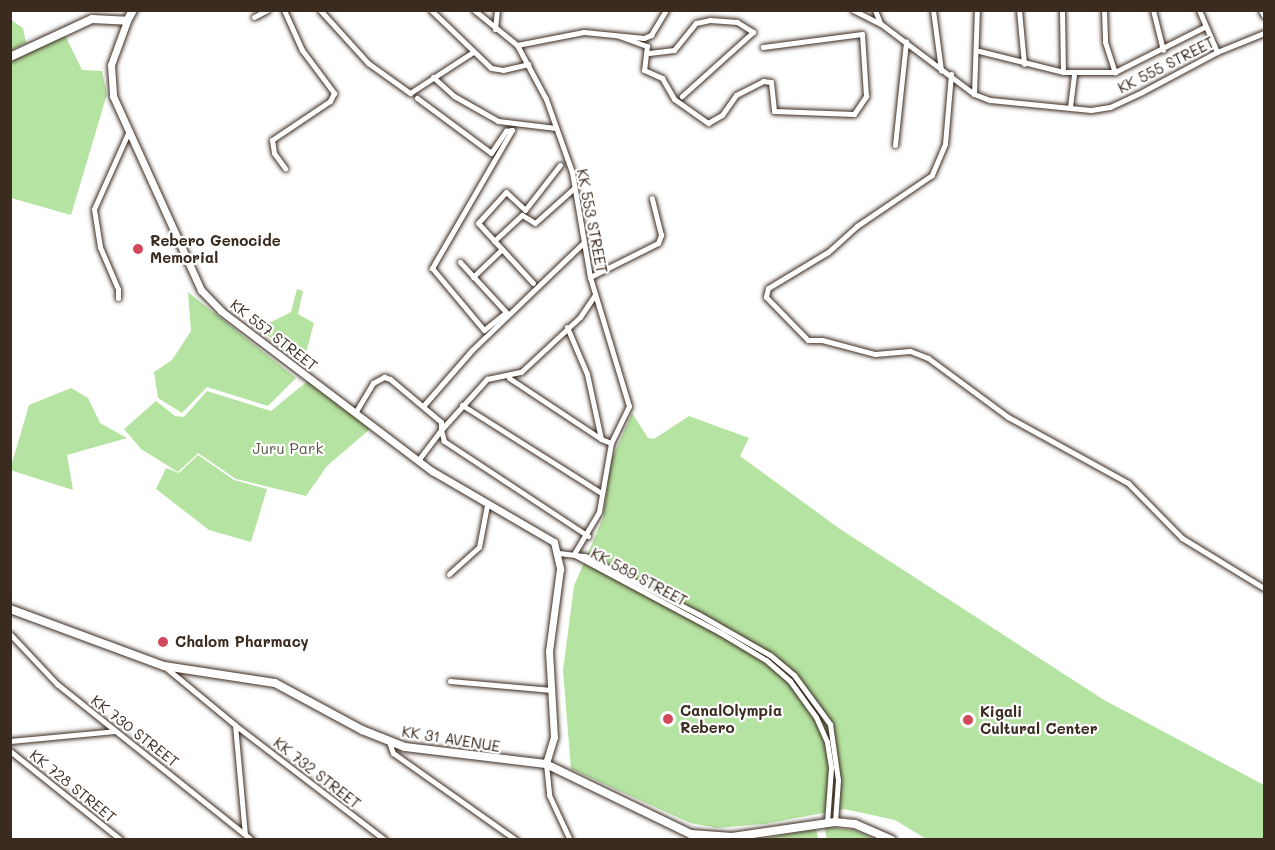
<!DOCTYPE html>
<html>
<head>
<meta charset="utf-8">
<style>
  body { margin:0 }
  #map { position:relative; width:1275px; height:850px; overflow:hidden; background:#fff; font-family:Mali,sans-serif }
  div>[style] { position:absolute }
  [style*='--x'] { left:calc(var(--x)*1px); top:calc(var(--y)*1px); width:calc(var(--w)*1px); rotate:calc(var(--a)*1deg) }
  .green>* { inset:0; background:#b5e3a1 }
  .roads { filter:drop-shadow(0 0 2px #3b2a1e) drop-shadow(0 0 2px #3b2a1e) }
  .minor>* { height:5px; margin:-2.5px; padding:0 2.5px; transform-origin:2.5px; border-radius:2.5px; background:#fff }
  .tertiary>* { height:7px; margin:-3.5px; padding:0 3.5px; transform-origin:3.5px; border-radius:3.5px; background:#fff }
  .secondary>* { height:8px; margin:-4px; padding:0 4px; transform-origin:4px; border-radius:4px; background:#fff }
  .dots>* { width:16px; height:16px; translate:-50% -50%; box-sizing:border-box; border:3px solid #fff; border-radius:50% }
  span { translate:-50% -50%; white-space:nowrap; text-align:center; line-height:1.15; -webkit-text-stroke:4.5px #fff; paint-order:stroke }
  .street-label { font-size:15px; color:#3b2a1e }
  .poi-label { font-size:15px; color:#3b2a1e; font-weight:700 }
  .left { translate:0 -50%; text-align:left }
  .park-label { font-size:15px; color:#5a583f }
  .frame { position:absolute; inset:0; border:12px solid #3b2a1e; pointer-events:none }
</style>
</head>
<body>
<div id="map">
  <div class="green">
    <div style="clip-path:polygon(11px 20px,23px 28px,26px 43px,11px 50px)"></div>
    <div style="clip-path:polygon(65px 35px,82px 70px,102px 71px,107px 94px,71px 215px,11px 198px,11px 61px)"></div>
    <div style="clip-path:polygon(297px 289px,303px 291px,298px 314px,314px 323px,303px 364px,259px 328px,291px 312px)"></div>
    <div style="clip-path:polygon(188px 292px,296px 378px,268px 406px,207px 387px,182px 413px,158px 398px,154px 372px,172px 360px,191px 331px)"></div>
    <div style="clip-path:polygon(309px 380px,370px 429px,327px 466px,306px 496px,236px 479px,198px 453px,178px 472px,141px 449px,124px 429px,156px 401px,175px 416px,184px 417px,207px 391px,271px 411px)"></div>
    <div style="clip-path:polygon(71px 388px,88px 398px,100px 423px,127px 438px,67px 455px,73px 490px,10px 470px,29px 405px)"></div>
    <div style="clip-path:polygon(632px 413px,648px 438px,654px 439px,689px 416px,749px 438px,740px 456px,840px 529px,1104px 700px,1264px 785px,1264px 839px,926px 839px,895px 820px,844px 809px,765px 824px,717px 828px,690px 823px,571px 769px,563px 670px,574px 586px,603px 518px,611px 461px)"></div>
    <div style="clip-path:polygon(198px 455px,234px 480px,267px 489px,251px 542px,209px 530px,156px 489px,166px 468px,179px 473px)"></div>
    <div style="clip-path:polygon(824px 827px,855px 830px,874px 839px,827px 839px)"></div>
    <div style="clip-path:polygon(816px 829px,818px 839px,761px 839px)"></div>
  </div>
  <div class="roads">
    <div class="minor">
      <div style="--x:284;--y:10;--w:44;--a:65.8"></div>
      <div style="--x:302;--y:50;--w:54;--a:53.3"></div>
      <div style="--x:334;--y:93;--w:9;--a:117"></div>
      <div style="--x:330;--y:101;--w:70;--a:146.1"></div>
      <div style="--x:272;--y:140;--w:13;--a:81"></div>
      <div style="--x:274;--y:153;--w:19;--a:54"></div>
      <div style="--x:320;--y:10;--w:72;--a:47.8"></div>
      <div style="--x:368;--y:63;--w:52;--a:35.5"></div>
      <div style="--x:410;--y:93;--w:75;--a:-33.1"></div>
      <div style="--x:431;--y:10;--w:83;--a:44"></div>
      <div style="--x:491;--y:68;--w:12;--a:9"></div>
      <div style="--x:503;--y:70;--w:26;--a:-13"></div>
      <div style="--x:474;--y:10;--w:55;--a:39.1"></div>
      <div style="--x:517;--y:45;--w:68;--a:-11"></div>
      <div style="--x:584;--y:32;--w:60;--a:5.7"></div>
      <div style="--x:644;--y:38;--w:8;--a:-23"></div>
      <div style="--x:651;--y:35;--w:29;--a:-59"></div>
      <div style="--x:853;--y:10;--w:31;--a:27"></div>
      <div style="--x:881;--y:24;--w:116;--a:37"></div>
      <div style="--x:974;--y:94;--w:17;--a:21"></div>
      <div style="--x:990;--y:100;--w:101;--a:5.7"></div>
      <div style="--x:1091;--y:110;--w:19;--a:-9"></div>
      <div style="--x:1110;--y:107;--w:35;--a:-25"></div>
      <div style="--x:1142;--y:92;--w:85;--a:-28.1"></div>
      <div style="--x:1217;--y:52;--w:51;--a:-22"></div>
      <div style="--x:875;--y:10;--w:14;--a:69"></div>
      <div style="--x:933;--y:10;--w:61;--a:82.4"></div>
      <div style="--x:1019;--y:10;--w:54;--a:84.7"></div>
      <div style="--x:1062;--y:10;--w:62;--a:89.1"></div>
      <div style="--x:1104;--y:10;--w:32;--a:88"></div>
      <div style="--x:1105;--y:42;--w:32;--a:72"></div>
      <div style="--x:1153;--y:10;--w:41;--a:76"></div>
      <div style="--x:1199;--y:10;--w:46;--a:66.8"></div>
      <div style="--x:1261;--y:10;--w:7;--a:63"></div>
      <div style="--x:254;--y:17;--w:15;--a:-28"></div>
      <div style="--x:495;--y:29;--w:19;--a:-84"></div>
      <div style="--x:619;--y:36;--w:30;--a:20"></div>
      <div style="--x:647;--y:46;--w:24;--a:97"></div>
      <div style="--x:644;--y:70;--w:20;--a:24"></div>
      <div style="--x:662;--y:78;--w:24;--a:60"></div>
      <div style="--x:674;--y:99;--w:42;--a:35.2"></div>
      <div style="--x:708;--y:123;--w:16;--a:-30"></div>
      <div style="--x:722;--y:115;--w:24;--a:-55"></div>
      <div style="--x:736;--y:95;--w:30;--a:-27"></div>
      <div style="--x:763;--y:81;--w:8;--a:7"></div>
      <div style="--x:771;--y:82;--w:29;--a:84"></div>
      <div style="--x:774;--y:111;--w:80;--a:2.1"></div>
      <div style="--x:854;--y:114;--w:22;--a:-56"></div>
      <div style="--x:866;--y:96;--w:62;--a:-93.7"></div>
      <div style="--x:862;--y:34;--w:100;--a:172.5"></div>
      <div style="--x:517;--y:45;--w:61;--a:61.8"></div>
      <div style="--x:546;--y:99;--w:77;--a:70.4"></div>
      <div style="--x:572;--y:172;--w:107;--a:80.3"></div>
      <div style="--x:590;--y:277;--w:135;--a:73.2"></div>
      <div style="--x:629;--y:406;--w:41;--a:115.9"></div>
      <div style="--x:611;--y:443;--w:70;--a:99.9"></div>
      <div style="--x:599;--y:512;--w:49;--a:120.8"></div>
      <div style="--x:979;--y:51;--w:87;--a:14"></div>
      <div style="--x:1063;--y:72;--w:52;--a:0"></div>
      <div style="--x:1115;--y:72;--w:100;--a:-26.8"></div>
      <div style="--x:649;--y:53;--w:25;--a:-7"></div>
      <div style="--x:674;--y:50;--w:35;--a:-51"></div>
      <div style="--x:696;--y:23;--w:14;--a:-12"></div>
      <div style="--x:710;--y:20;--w:27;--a:4"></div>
      <div style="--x:737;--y:22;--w:19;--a:32"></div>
      <div style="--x:753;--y:32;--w:96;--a:138"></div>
      <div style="--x:951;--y:74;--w:70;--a:94.9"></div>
      <div style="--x:945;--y:144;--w:34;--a:113"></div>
      <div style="--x:932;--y:175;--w:91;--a:145.8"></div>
      <div style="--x:857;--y:226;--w:39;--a:138"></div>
      <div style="--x:828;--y:252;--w:70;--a:149"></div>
      <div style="--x:768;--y:288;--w:9;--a:103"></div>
      <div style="--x:766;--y:297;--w:60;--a:45.7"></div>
      <div style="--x:808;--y:340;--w:14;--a:0"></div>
      <div style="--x:822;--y:340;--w:55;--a:14.8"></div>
      <div style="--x:875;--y:354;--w:35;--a:-5"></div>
      <div style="--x:910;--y:351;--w:19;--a:21"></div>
      <div style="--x:928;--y:358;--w:99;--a:36.4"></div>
      <div style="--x:1008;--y:417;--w:137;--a:28.8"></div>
      <div style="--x:1128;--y:483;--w:77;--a:45.5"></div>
      <div style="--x:1182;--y:538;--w:96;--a:31.4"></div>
      <div style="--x:433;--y:77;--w:28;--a:42"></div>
      <div style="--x:454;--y:96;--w:51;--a:29.6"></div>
      <div style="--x:498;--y:121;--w:58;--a:6.9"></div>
      <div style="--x:974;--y:94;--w:84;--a:-88"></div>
      <div style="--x:417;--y:98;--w:92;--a:36.6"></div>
      <div style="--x:491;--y:153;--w:27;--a:-56"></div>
      <div style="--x:506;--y:131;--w:6;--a:-9"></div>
      <div style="--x:512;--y:130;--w:160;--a:120.1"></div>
      <div style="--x:432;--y:268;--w:81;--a:50"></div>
      <div style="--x:484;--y:330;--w:28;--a:-39"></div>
      <div style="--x:506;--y:312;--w:68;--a:-132.6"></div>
      <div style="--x:1070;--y:107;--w:33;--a:-83"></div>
      <div style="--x:895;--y:145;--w:104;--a:-83.9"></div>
      <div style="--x:494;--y:241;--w:38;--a:-43"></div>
      <div style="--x:522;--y:215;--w:15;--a:32"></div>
      <div style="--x:535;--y:223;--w:52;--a:-41.9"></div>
      <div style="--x:473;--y:277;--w:40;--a:-44"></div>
      <div style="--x:590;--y:277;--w:76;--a:-26.6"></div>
      <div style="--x:658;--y:243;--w:9;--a:-69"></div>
      <div style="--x:661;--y:235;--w:38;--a:-104"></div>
      <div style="--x:533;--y:283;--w:81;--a:-132.5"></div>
      <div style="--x:478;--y:223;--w:42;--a:-47.9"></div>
      <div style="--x:506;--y:192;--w:26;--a:43"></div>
      <div style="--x:525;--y:210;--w:57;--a:-52.1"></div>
      <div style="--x:118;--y:298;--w:9;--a:-90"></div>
      <div style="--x:118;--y:289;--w:46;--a:-113.2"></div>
      <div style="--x:100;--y:247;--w:38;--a:-99"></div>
      <div style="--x:94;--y:209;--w:83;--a:-65.9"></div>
      <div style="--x:567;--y:327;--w:51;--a:66.9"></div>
      <div style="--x:587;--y:374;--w:66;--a:77.8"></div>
      <div style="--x:601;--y:439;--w:11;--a:22"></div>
      <div style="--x:509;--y:378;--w:110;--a:33.5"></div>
      <div style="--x:424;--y:405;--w:73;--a:-48.9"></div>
      <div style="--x:472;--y:350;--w:153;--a:-43.9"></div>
      <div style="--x:462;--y:405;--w:165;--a:32.3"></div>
      <div style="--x:355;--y:413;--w:35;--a:-59"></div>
      <div style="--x:373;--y:383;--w:13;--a:-29"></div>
      <div style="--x:384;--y:377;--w:6;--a:18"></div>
      <div style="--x:390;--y:379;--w:67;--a:40.1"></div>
      <div style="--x:441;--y:422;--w:8;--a:90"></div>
      <div style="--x:441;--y:430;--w:38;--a:127"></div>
      <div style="--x:588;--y:536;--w:173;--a:-146.6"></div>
      <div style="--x:444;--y:441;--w:11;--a:-105"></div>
      <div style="--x:441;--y:430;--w:69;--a:-48"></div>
      <div style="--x:487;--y:379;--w:35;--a:-12"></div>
      <div style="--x:521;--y:372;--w:81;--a:-43"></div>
      <div style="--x:580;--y:317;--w:27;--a:-56"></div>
      <div style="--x:559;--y:553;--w:26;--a:7"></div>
      <div style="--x:585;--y:556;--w:127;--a:27.2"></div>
      <div style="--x:698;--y:614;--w:83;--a:29.7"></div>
      <div style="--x:770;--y:655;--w:31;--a:40"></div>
      <div style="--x:794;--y:675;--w:61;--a:53.7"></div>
      <div style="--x:830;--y:724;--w:57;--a:81.9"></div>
      <div style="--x:838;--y:780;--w:42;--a:94.1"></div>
      <div style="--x:575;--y:555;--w:166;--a:28.1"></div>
      <div style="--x:721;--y:633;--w:52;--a:31"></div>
      <div style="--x:766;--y:660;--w:32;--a:41"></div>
      <div style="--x:790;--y:681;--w:44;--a:54.2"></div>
      <div style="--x:816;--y:717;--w:27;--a:66"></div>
      <div style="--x:827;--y:742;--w:26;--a:81"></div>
      <div style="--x:831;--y:768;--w:55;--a:94.2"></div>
      <div style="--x:449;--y:574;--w:40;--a:-42"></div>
      <div style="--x:479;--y:547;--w:43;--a:-79.2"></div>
      <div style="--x:10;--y:634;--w:69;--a:46.8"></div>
      <div style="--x:57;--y:684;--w:250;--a:38.7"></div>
      <div style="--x:165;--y:667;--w:91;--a:39.6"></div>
      <div style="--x:235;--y:725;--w:109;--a:84.8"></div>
      <div style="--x:450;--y:681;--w:102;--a:5"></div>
      <div style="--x:235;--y:725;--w:189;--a:37.5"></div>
      <div style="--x:10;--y:741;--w:105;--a:-5.4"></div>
      <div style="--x:389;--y:742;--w:12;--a:70"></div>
      <div style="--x:393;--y:753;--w:151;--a:35.3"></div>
      <div style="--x:10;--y:751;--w:142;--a:38.7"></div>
      <div style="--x:546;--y:764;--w:31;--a:84"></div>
      <div style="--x:549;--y:795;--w:50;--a:65"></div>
    </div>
    <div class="tertiary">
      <div style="--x:127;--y:21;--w:47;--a:110"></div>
      <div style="--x:111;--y:65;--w:31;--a:86"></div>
      <div style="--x:113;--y:96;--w:213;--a:65.6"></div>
      <div style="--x:201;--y:290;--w:29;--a:46"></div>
      <div style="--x:221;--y:311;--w:265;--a:37.2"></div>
      <div style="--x:432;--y:471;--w:141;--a:30.2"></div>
      <div style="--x:554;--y:542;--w:28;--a:77"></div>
      <div style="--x:560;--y:569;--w:83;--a:97.6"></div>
      <div style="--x:549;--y:651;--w:86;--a:86.7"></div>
      <div style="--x:554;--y:737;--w:28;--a:107"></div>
    </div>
    <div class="secondary">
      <div style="--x:10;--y:57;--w:90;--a:-24.9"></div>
      <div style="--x:92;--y:19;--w:35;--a:3"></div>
      <div style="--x:127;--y:21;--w:13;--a:-61"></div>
      <div style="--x:10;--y:609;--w:164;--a:20.3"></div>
      <div style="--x:164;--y:666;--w:112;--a:8.7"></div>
      <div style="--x:275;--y:683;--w:99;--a:28.4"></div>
      <div style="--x:362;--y:730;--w:46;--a:21.6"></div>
      <div style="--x:405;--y:747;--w:142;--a:6.9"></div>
      <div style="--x:546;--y:764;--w:161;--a:25.8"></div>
      <div style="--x:691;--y:834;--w:41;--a:4.2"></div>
      <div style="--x:732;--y:837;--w:104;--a:-8.3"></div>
      <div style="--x:835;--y:822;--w:20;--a:6"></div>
      <div style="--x:855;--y:824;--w:40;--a:23.4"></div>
    </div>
  </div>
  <div class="dots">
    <div style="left:138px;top:249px;background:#d1495b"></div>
    <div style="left:163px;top:642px;background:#d1495b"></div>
    <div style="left:668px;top:719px;background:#d1495b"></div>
    <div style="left:968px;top:720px;background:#d1495b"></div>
  </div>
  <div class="street-label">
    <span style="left:1166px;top:65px;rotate:-27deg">KK 555 STREET</span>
    <span style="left:592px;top:221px;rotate:79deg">KK 553 STREET</span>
    <span style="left:274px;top:335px;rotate:38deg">KK 557 STREET</span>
    <span style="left:639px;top:577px;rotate:28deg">KK 589 STREET</span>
    <span style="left:135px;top:731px;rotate:38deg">KK 730 STREET</span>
    <span style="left:451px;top:739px;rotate:9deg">KK 31 AVENUE</span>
    <span style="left:317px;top:773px;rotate:38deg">KK 732 STREET</span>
    <span style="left:73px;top:786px;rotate:39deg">KK 728 STREET</span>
  </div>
  <div class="poi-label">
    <span class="left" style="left:150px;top:249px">Rebero Genocide<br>Memorial</span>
    <span class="left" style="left:175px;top:642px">Chalom Pharmacy</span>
    <span class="left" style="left:680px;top:719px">CanalOlympia<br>Rebero</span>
    <span class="left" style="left:980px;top:720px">Kigali<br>Cultural Center</span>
  </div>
  <div class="park-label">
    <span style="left:288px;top:449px">Juru Park</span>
  </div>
  <div class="frame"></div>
</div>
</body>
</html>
